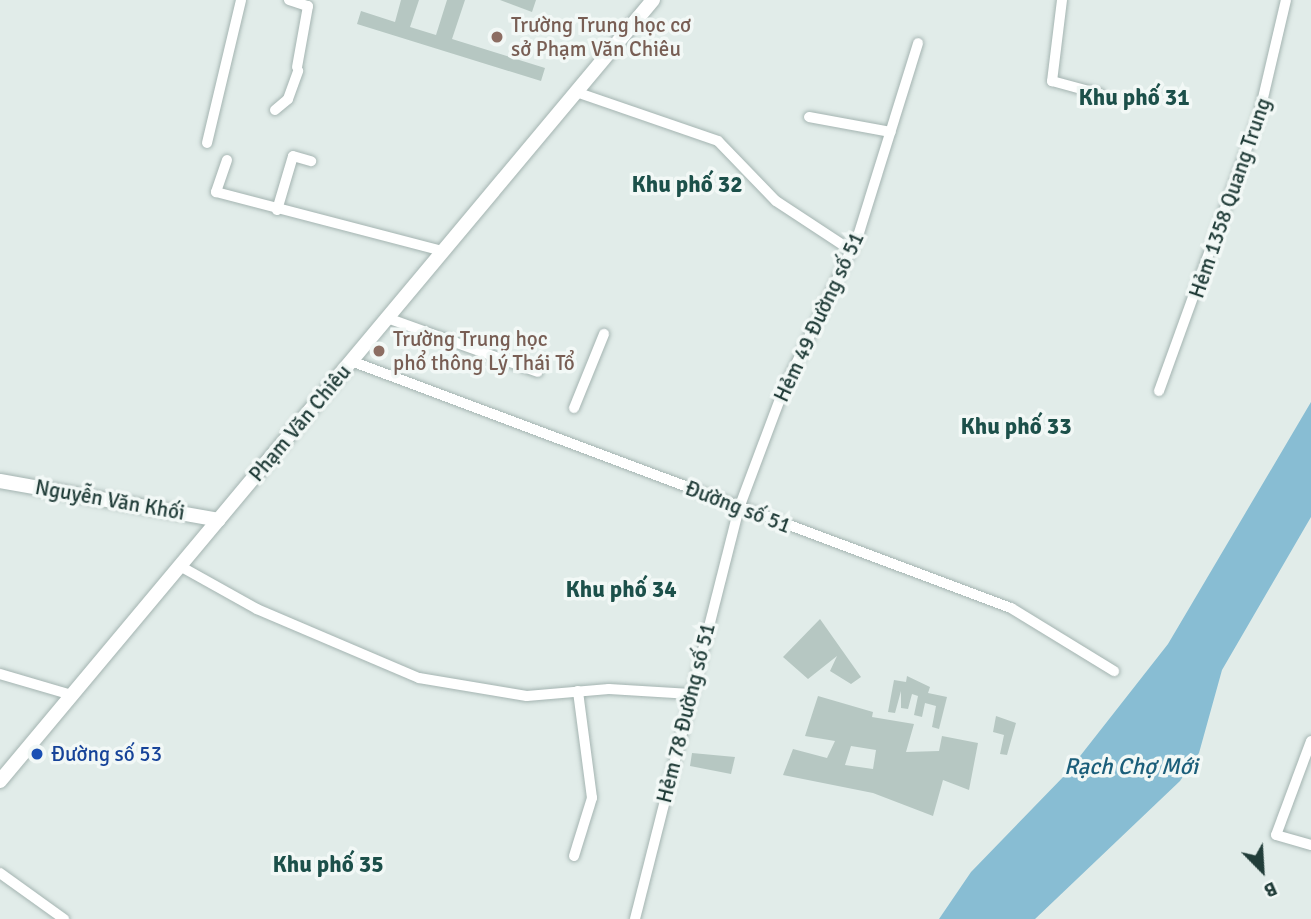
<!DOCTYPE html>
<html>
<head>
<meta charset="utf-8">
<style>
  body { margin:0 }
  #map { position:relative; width:1311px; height:919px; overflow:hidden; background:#e1ece9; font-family:Signika,sans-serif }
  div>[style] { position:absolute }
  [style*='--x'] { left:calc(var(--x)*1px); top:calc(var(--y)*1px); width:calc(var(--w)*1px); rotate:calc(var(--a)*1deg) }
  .water>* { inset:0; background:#88bdd3 }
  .building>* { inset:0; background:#b6c7c2 }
  .roads { filter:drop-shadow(0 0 2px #a4b4b1) drop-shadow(0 0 2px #a4b4b1) }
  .street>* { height:10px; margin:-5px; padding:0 5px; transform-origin:5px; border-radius:5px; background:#fff }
  .secondary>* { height:14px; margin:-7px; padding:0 7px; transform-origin:7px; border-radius:7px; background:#fff }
  .dots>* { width:19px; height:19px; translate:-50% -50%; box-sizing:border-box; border:4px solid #f2f8f6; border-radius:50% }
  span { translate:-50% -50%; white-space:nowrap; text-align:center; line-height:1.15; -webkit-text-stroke:7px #f2f8f6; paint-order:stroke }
  .education-label { font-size:21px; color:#785e54 }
  .left { translate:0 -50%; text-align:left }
  .street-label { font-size:21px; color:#213d39 }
  .transit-label { font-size:21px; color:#164399 }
  .neighbourhood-label { font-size:23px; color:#1c504a; font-weight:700 }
  .water-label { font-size:23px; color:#1a5e7a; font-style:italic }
  .north { position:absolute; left:1227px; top:835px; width:70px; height:70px; -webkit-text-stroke:5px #f2f8f6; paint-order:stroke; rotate:156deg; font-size:19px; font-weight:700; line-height:28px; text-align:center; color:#213d39 }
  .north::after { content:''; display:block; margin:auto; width:24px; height:32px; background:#213d39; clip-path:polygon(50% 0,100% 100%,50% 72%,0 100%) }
</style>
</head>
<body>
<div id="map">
  <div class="water">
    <div style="clip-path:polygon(1311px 402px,1311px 517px,1222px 670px,1199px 753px,1180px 781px,1035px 919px,939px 919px,971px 872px,1066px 774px,1168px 644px)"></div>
  </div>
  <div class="building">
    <div style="clip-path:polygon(401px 0,419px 0,410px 27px,436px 35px,447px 0,465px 0,452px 39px,545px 68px,541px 81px,357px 24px,361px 11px,395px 22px)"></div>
    <div style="clip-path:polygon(500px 0,536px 0,532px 12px)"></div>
    <div style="clip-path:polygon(820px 619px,861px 677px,851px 684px,830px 671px,837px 656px,808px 679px,783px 657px)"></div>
    <div style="clip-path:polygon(907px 676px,930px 687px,928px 693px,947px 697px,939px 729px,932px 727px,936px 706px,925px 703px,922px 717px,914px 715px,918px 696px,912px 694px,908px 709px,901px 708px,901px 691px,895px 713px,888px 712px,894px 680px,906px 682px)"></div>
    <div style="clip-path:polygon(evenodd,818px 696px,873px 712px,872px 717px,914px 724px,906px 752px,939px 751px,942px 736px,978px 743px,969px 790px,943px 780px,933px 816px,873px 793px,783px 775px,793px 749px,827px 758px,835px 741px,805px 736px,818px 696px,851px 746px,876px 750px,873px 769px,845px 765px,851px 746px)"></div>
    <div style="clip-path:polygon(996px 716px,1016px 723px,1007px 755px,1000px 754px,1004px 735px,993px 732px)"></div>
    <div style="clip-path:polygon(692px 753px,735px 757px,731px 774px,690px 766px)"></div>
  </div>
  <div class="roads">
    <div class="street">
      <div style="--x:289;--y:0;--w:20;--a:18"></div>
      <div style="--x:308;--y:6;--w:62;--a:100.2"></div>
      <div style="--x:1062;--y:0;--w:82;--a:97"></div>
      <div style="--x:1052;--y:81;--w:50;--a:15.2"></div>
      <div style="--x:576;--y:92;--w:150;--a:19"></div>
      <div style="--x:718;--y:141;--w:83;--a:46"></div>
      <div style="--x:776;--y:201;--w:91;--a:33.3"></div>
      <div style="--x:275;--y:110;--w:17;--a:-40"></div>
      <div style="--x:288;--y:99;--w:30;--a:-70"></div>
      <div style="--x:809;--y:117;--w:83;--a:10.4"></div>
      <div style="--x:207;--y:143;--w:147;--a:-76.6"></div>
      <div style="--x:227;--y:160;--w:34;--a:109"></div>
      <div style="--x:216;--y:192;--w:235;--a:14.6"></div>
      <div style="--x:277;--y:210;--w:56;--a:-73.5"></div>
      <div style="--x:293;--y:156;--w:19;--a:16"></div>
      <div style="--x:387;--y:318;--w:160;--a:19.7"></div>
      <div style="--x:351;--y:361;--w:705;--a:20.52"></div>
      <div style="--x:1011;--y:608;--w:121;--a:31.5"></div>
      <div style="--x:1159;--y:391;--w:294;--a:-70.1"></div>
      <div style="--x:1259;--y:115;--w:118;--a:-76.8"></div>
      <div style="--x:574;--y:408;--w:80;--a:-67.9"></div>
      <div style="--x:180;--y:566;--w:88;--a:29.2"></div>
      <div style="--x:257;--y:609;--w:176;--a:23.1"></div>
      <div style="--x:419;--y:678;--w:109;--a:9.5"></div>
      <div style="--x:527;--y:696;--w:82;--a:-4.9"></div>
      <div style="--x:609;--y:689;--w:82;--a:3.5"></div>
      <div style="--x:0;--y:674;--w:75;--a:16.3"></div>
      <div style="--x:1311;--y:741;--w:100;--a:110.4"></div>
      <div style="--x:1276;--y:835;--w:36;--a:16"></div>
      <div style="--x:574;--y:856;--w:61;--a:-72.8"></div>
      <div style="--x:592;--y:798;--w:108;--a:-97.5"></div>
      <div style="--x:0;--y:873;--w:79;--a:35.7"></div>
      <div style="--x:635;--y:919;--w:424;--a:-75.8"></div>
      <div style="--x:739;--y:508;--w:125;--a:-69.4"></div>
      <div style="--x:783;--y:391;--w:172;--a:-64.2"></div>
      <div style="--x:858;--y:236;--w:202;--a:-72.7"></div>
    </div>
    <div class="secondary">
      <div style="--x:0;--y:481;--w:222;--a:10.1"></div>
      <div style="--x:0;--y:781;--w:1018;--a:-50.1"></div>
    </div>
  </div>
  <div class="dots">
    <div style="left:497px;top:37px;background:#8d6e63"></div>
    <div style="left:379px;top:351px;background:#8d6e63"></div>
    <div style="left:37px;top:754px;background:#1a4fb4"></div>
  </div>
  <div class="education-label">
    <span class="left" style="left:511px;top:37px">Trường Trung học cơ<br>sở Phạm Văn Chiêu</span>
    <span class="left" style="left:393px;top:351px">Trường Trung học<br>phổ thông Lý Thái Tổ</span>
  </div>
  <div class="street-label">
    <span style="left:1230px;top:198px;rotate:-71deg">Hẻm 1358 Quang Trung</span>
    <span style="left:819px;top:317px;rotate:-65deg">Hẻm 49 Đường số 51</span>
    <span style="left:300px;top:423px;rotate:-50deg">Phạm Văn Chiêu</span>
    <span style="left:110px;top:500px;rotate:10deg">Nguyễn Văn Khối</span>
    <span style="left:738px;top:507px;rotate:21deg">Đường số 51</span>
    <span style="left:686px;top:713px;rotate:-76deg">Hẻm 78 Đường số 51</span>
  </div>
  <div class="transit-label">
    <span class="left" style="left:51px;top:754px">Đường số 53</span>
  </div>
  <div class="neighbourhood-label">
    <span style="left:1134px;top:98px">Khu phố 31</span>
    <span style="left:687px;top:185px">Khu phố 32</span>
    <span style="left:1016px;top:427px">Khu phố 33</span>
    <span style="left:621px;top:590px">Khu phố 34</span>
    <span style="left:328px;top:865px">Khu phố 35</span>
  </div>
  <div class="water-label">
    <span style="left:1131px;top:767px">Rạch Chợ Mới</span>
  </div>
  <div class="north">B</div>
</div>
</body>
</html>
